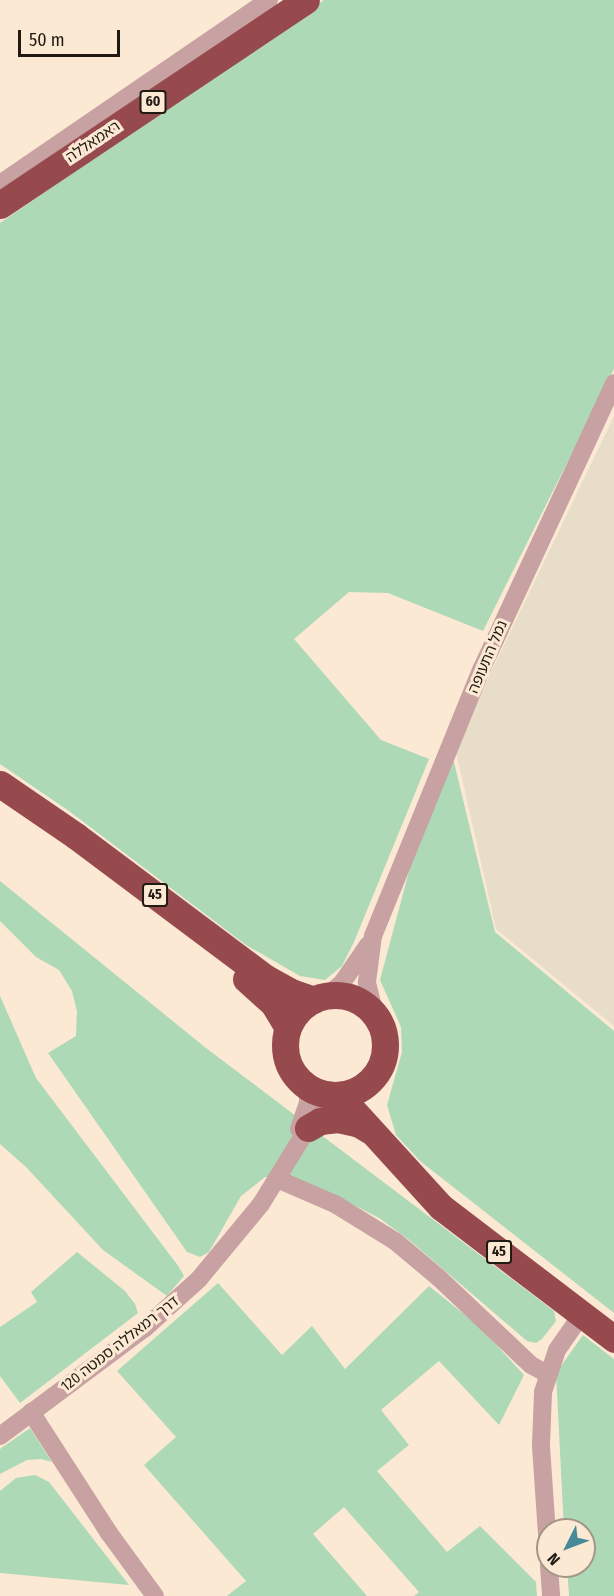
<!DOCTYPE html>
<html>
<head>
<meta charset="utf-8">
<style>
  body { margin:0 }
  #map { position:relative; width:614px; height:1596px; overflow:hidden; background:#fbe9d4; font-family:"Fira Sans Condensed","Noto Sans Hebrew",sans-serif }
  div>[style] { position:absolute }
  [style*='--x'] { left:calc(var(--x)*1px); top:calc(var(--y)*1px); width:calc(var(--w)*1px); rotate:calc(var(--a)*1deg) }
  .industrial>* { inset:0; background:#e8ddc8 }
  .green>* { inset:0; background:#add9b6 }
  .minor>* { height:18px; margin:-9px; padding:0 9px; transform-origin:9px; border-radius:9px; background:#c8a1a2 }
  .highway>* { height:27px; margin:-13.5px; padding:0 13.5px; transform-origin:13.5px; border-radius:13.5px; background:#974a4e }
  .highway>.ring { margin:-13.5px; padding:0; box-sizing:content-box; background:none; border:27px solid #974a4e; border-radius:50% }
  span { translate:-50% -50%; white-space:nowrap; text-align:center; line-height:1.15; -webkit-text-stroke:6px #fbe9d4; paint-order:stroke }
  .shield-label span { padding:2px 4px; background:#fbe9d4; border:2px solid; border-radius:4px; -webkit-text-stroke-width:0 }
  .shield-label { font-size:14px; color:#201a13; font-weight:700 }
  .street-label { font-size:15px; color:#201a13 }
  .north { position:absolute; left:536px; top:1518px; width:60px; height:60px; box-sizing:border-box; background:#fbe9d4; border:2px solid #a39687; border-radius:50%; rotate:228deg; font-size:16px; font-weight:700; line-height:24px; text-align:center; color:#201a13 }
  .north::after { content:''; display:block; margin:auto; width:21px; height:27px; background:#478b99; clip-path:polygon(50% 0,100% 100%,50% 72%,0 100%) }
  .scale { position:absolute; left:18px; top:30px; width:102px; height:27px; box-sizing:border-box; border:3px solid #201a13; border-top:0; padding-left:8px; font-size:18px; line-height:21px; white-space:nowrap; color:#201a13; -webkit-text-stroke:4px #fbe9d4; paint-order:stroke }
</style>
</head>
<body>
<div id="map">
  <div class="industrial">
    <div style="clip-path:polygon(614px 416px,614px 1026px,496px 929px,455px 747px)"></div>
  </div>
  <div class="green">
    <div style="clip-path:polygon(324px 0,614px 0,614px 369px,483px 631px,388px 593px,349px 592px,294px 639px,381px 740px,429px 759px,354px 942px,342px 966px,325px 980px,300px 976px,246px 945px,69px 811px,0 764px,0 223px)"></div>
    <div style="clip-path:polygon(452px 754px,495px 932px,614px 1031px,614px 1313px,420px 1161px,396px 1135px,387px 1105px,402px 1052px,401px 1027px,380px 980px,416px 845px)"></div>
    <div style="clip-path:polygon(0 881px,206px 1048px,554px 1311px,556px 1321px,542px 1339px,536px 1343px,527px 1341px,408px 1239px,379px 1218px,348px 1202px,282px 1178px,265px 1177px,241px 1196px,209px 1252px,200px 1257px,187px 1252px,48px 1053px,76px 1036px,77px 1011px,72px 991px,59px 970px,36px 957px,0 921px)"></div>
    <div style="clip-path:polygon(0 996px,36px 1078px,179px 1267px,184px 1276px,167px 1296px,103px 1250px,26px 1167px,0 1144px)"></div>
    <div style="clip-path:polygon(77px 1252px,125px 1291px,135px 1304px,138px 1313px,20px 1403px,0 1376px,0 1327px,37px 1302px,31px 1292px)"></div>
    <div style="clip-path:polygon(218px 1283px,282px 1355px,312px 1326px,345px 1369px,429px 1286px,480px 1327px,524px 1375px,499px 1425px,439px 1361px,381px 1410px,409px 1445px,377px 1471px,447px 1552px,480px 1526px,536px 1582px,537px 1596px,414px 1596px,419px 1592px,344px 1507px,313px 1534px,367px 1596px,227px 1596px,246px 1581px,144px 1465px,176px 1437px,117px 1371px)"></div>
    <div style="clip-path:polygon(583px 1335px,614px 1359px,614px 1596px,569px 1596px,567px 1566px,584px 1566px,584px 1530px,564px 1530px,556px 1373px)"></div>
    <div style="clip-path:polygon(30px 1428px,52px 1462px,41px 1459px,27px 1460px,0 1474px,0 1449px)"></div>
    <div style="clip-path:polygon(35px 1475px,49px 1482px,129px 1585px,0 1573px,0 1491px,16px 1478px)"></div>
  </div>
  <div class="minor">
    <div style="--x:0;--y:184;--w:326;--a:-34.4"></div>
    <div style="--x:327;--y:996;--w:20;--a:-41"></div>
    <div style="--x:342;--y:983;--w:46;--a:-55.6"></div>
    <div style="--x:375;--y:1015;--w:34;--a:-104"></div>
    <div style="--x:367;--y:982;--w:46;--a:-82.6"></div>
    <div style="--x:373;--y:936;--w:289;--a:-67.9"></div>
    <div style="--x:482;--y:668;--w:314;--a:-65.1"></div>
    <div style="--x:299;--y:1129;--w:28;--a:-71"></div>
    <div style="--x:308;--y:1103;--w:16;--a:-90"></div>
    <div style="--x:277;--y:1179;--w:63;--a:23.3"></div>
    <div style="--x:335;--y:1204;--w:70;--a:31.7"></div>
    <div style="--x:395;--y:1241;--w:57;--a:40.1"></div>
    <div style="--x:439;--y:1278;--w:127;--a:43.4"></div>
    <div style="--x:531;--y:1365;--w:18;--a:29"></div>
    <div style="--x:31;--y:1412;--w:144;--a:57.2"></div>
    <div style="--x:109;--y:1533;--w:78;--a:53.9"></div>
    <div style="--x:0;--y:1436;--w:181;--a:-36.7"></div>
    <div style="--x:145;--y:1328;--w:73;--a:-42.2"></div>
    <div style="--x:199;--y:1279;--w:97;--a:-50.4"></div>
    <div style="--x:261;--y:1204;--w:89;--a:-58.3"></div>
    <div style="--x:308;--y:1128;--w:41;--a:-52.9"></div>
    <div style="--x:548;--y:1549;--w:104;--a:-93.9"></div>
    <div style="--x:541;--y:1445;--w:53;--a:-87.8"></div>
    <div style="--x:543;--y:1392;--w:44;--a:-71.6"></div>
    <div style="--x:557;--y:1350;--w:44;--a:-55.2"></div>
    <div style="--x:549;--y:1566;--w:30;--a:86"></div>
  </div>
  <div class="highway">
    <div style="--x:0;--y:205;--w:368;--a:-33.8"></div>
    <div style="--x:0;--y:784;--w:92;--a:34.4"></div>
    <div style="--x:76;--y:836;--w:237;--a:36.8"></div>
    <div style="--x:266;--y:978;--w:29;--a:29"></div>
    <div style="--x:291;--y:992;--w:24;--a:19"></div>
    <div style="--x:246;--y:979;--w:36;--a:42"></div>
    <div style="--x:273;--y:1003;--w:29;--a:59"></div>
    <div class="ring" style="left:285px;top:995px;width:73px;height:73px"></div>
    <div style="--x:339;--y:1095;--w:151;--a:47.7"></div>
    <div style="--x:441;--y:1207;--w:218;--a:37.3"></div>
    <div style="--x:308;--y:1128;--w:14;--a:-30"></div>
    <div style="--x:320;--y:1121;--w:18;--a:-6"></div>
    <div style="--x:338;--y:1119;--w:22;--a:13"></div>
    <div style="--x:359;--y:1124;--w:12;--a:31"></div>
  </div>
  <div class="shield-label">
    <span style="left:153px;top:102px">60</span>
    <span style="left:155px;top:895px">45</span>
    <span style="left:499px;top:1252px">45</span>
  </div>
  <div class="street-label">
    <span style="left:93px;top:142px;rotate:-34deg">ראמאללה</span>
    <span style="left:488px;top:657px;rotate:-67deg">נמל התעופה</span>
    <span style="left:120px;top:1344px;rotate:-38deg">דרך רמאללה סמטה 120</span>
  </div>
  <div class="north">N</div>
  <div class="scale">50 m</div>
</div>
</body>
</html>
